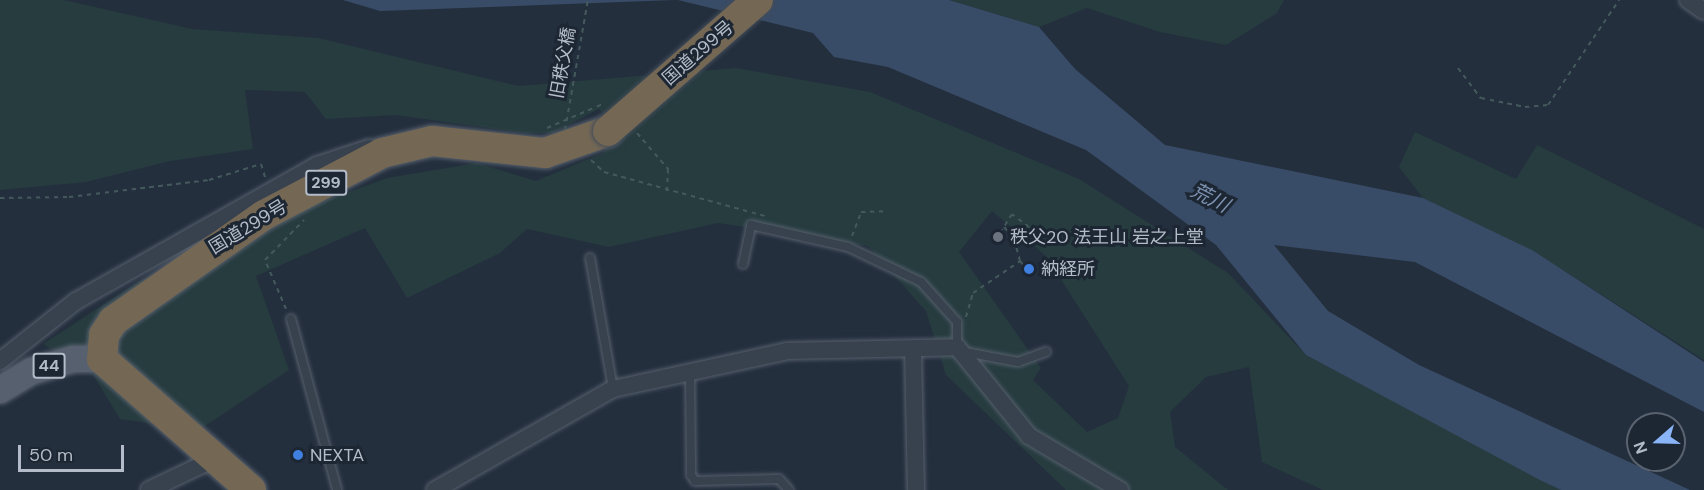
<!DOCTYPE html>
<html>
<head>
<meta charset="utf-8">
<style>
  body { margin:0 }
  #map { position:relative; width:1704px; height:490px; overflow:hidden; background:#242f3e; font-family:"DM Sans","Noto Sans JP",sans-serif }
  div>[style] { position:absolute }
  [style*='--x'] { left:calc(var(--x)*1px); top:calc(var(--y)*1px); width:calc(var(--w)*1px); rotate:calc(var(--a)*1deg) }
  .green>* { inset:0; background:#263c3f }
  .water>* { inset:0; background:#394c67 }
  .path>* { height:2px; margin-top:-1px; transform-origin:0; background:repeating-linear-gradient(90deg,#44595c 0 4.5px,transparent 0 9px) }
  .roads { filter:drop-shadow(0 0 2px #565f6c) drop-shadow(0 0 2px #565f6c) }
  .lane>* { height:8px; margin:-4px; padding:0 4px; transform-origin:4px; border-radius:4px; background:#38414e }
  .street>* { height:16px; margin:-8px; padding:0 8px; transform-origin:8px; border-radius:8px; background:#38414e }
  .primary>* { height:26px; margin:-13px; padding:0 13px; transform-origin:13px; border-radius:13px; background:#56606e }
  .highway>* { height:30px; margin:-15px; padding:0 15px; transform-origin:15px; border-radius:15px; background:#746855 }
  .path-bridge>* { height:2px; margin-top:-1px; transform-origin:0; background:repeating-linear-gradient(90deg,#44595c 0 4.5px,transparent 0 9px) }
  .bridges { filter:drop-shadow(0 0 2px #434c59) drop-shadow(0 0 2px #434c59) }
  .highway-bridge>* { height:30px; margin:-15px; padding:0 15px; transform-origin:15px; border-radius:15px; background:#746855 }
  .dots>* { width:16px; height:16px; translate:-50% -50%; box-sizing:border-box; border:3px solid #1d2633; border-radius:50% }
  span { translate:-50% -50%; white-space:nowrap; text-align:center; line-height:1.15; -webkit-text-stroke:6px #1d2633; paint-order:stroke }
  .shield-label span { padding:2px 4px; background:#1d2633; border:2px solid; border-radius:4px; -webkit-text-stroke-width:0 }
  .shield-label { font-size:16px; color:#b4bcc9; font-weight:700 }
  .street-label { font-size:18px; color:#b4bcc9 }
  .poi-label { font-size:18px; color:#b4bcc9 }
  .left { translate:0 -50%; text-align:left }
  .water-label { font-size:20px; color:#7c92b1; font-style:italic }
  .north { position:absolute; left:1626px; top:412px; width:60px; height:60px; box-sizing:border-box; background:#1d2633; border:2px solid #59626f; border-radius:50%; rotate:250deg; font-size:16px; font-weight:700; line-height:24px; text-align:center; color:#b4bcc9 }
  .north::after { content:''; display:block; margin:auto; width:21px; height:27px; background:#8ab4f8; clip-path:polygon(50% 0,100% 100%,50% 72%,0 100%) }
  .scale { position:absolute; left:18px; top:445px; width:106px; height:27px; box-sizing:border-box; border:3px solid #b4bcc9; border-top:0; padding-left:8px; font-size:18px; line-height:21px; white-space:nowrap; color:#b4bcc9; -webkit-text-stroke:4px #1d2633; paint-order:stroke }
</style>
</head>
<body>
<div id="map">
  <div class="green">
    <div style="clip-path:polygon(evenodd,0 0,64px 0,192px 29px,318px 38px,518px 86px,736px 68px,870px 92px,1079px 179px,1228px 273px,1306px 355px,1561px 490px,1323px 490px,1262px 462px,1249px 367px,1206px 377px,1170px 412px,1175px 447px,1228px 490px,1066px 490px,946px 375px,926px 311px,868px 246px,718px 223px,609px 247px,527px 229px,500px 253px,407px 298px,365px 228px,256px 276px,289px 370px,199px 430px,120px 419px,92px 373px,43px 344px,141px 280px,300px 210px,387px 178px,477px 163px,536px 181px,603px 153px,619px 135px,599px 109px,553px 133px,524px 133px,396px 115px,326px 119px,305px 92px,245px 90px,253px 149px,170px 161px,86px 182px,0 190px,0 0,992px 211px,1046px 256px,1129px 386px,1118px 418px,1087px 432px,1033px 380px,1041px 368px,959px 252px,992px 211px)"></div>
    <div style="clip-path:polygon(949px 0,1284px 0,1277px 13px,1226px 45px,1160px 32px,1087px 8px,1039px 27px)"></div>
    <div style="clip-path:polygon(1415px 132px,1516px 179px,1537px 145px,1704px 229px,1704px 360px,1569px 274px,1423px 198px,1399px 167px)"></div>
  </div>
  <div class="water">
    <div style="clip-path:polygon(343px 0,674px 0,380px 11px)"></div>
    <div style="clip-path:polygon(678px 0,949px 0,1039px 27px,1075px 69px,1165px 145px,1423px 198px,1532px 250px,1704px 362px,1704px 412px,1415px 262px,1274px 245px,1328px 311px,1419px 365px,1690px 490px,1561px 490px,1540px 480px,1306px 355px,1216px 245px,1086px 150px,888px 67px,834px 57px,813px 33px)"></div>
  </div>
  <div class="path">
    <div style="--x:1458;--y:68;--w:38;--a:53"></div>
    <div style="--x:1481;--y:98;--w:45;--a:11.6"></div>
    <div style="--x:1525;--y:107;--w:23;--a:-5"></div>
    <div style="--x:1548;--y:105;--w:127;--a:-55.9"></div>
    <div style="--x:547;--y:128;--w:63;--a:-23.3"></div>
    <div style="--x:637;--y:133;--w:48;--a:49.3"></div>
    <div style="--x:668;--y:169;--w:22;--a:93"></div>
    <div style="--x:591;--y:160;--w:18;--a:43"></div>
    <div style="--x:604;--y:172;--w:171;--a:15.3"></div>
    <div style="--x:0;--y:198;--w:69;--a:-0.8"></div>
    <div style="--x:69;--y:197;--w:141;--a:-6.9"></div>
    <div style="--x:209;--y:180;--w:54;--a:-17.1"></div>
    <div style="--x:261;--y:164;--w:14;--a:73"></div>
    <div style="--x:1004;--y:227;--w:15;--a:48"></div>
    <div style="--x:852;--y:236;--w:26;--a:-69"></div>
    <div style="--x:861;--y:212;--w:24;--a:-2"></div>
    <div style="--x:1020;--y:261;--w:8;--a:50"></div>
    <div style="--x:286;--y:309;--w:53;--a:-113.2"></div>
    <div style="--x:265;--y:260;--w:56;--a:-45.7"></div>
    <div style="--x:966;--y:317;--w:25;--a:-74"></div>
    <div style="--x:973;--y:293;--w:57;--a:-34.2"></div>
    <div style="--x:1020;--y:261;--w:24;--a:-105"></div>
    <div style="--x:1014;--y:238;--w:19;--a:-36"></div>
    <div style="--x:1029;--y:227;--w:21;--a:-143"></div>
    <div style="--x:1012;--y:214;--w:19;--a:122"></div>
  </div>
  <div class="roads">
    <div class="lane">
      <div style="--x:590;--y:258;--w:133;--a:80"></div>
      <div style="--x:743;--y:264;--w:40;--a:-78"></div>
      <div style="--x:751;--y:225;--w:99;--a:12.8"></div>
      <div style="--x:848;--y:247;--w:81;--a:25.6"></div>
      <div style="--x:921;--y:282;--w:54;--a:48"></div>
      <div style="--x:957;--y:322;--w:25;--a:90"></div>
      <div style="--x:291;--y:319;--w:177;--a:74.9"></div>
      <div style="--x:965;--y:352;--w:54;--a:10.7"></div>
      <div style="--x:1018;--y:362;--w:30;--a:-20"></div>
      <div style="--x:690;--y:371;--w:104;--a:89.4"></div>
      <div style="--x:691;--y:475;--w:7;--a:56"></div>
      <div style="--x:695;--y:481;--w:84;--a:-1.4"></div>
      <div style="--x:779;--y:479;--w:15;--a:48"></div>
    </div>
    <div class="street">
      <div style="--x:1688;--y:0;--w:19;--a:35"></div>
      <div style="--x:913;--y:349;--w:141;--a:88.8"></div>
      <div style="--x:0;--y:361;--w:97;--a:-38.3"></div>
      <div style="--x:76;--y:301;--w:277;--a:-29.4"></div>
      <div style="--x:317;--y:165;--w:55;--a:-18.1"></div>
      <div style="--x:149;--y:490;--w:72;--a:-25.5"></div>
      <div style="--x:435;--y:490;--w:205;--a:-29.6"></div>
      <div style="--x:613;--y:389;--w:178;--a:-12.3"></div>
      <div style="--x:787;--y:351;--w:170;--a:-1.3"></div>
      <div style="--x:957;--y:347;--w:114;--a:51"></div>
      <div style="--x:1029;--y:436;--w:106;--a:30.7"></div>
    </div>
    <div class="primary">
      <div style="--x:0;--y:390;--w:37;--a:-31"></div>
      <div style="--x:32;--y:371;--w:43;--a:-16.3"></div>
      <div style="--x:73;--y:359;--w:29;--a:0"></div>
    </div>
    <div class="highway">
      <div style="--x:251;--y:490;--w:198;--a:-138.7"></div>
      <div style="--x:102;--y:359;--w:24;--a:-85"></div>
      <div style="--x:104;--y:335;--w:17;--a:-57"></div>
      <div style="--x:113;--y:321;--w:184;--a:-35.1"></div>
      <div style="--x:264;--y:215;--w:133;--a:-27.7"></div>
      <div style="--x:382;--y:153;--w:51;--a:-13.5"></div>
      <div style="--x:432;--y:141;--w:114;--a:6.1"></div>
      <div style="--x:545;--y:153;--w:67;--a:-19.2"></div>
    </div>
  </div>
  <div class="path-bridge">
    <div style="--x:565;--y:130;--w:132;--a:-80"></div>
  </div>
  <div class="bridges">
    <div class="highway-bridge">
      <div style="--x:608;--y:131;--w:199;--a:-41.1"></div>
    </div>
  </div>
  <div class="dots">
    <div style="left:998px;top:237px;background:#6b7280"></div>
    <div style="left:1029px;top:269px;background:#3f7fe0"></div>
    <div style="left:298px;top:455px;background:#3f7fe0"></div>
  </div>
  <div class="shield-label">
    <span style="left:326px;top:183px">299</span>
    <span style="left:49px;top:366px">44</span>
  </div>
  <div class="street-label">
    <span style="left:698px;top:53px;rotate:-41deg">国道299号</span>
    <span style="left:563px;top:63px;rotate:-80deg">旧秩父橋</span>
    <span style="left:248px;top:227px;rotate:-31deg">国道299号</span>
  </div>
  <div class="poi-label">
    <span class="left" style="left:1010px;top:237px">秩父20 法王山 岩之上堂</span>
    <span class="left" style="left:1041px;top:269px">納経所</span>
    <span class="left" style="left:310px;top:455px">NEXTA</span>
  </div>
  <div class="water-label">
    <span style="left:1210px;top:198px;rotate:27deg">荒川</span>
  </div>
  <div class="north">N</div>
  <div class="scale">50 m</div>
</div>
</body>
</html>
